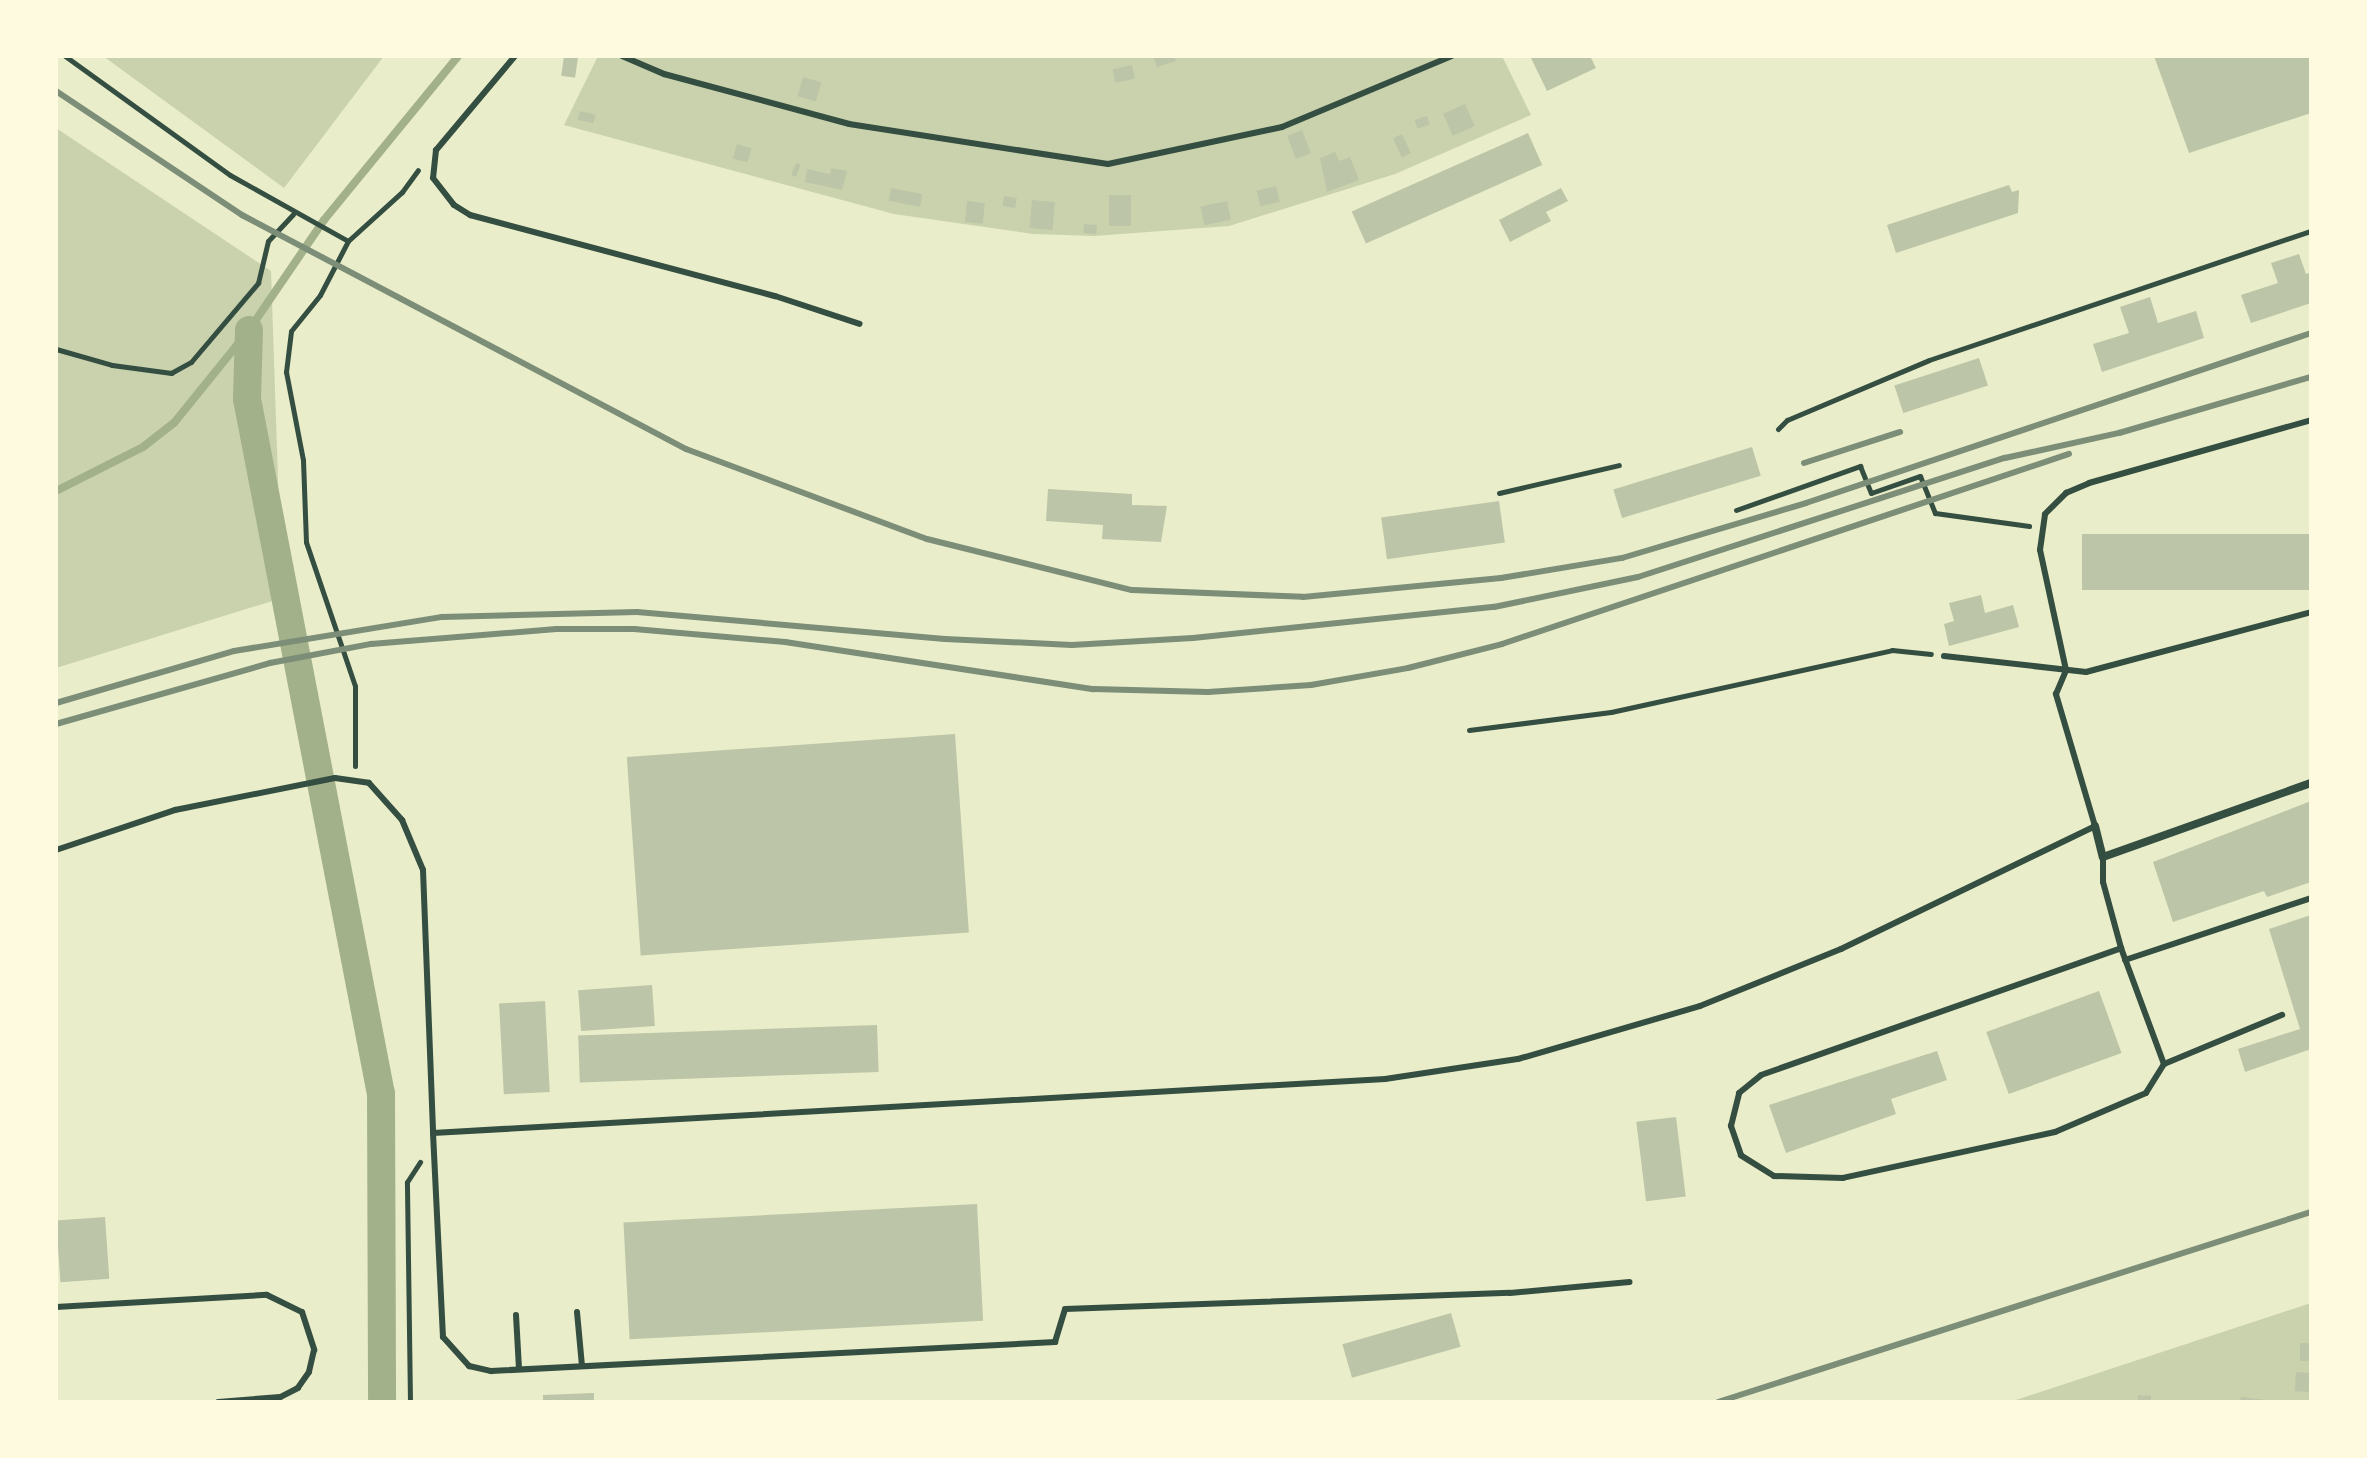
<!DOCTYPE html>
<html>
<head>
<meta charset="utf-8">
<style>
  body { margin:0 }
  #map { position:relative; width:2367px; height:1458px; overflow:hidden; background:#e9edc9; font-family:Rubik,sans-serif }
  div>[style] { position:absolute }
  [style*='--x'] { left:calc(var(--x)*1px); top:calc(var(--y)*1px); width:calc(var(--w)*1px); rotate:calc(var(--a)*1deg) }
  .green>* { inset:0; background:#cad2ad }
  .stream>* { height:8px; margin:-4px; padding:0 4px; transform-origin:4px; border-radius:4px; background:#a3b18a }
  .canal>* { height:28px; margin:-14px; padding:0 14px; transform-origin:14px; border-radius:14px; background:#a3b18a }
  .building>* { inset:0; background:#bcc5a7; transform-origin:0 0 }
  .path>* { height:5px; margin:-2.5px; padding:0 2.5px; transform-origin:2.5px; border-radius:2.5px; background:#344e41 }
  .service>* { height:6px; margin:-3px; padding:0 3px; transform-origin:3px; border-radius:3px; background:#344e41 }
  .minor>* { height:8px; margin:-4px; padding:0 4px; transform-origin:4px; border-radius:4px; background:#344e41 }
  .rail>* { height:6px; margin:-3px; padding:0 3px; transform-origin:3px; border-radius:3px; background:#7c8e77 }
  span { translate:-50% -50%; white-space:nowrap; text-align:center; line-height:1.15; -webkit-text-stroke:7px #fefae0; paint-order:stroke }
  .frame { position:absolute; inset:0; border:58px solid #fefae0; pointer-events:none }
</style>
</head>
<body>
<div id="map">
  <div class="green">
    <div style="clip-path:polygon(103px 56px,384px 56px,284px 188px)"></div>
    <div style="clip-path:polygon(598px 56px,1502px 56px,1531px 115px,1395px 174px,1229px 226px,1094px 236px,1033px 234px,894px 214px,564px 125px)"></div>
    <div style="clip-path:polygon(56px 128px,271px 271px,282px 598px,56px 668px)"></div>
    <div style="clip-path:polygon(2311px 1303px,2311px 1402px,2010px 1402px)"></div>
  </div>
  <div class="stream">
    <div style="--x:56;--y:491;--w:97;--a:-26.8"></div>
    <div style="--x:143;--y:447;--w:39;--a:-38"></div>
    <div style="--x:174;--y:423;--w:119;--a:-51.1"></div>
    <div style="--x:249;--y:330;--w:133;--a:-55.7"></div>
    <div style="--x:324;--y:220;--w:212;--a:-50.7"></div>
  </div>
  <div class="canal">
    <div style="--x:249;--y:330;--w:69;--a:91.7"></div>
    <div style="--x:247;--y:399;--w:708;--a:79.09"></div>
    <div style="--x:381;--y:1094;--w:308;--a:89.8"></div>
  </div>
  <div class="building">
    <div style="left:564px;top:56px;width:14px;height:20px;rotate:8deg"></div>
    <div style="clip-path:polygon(1153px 56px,1174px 56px,1176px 61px,1157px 67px)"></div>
    <div style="clip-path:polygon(1530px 56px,1590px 56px,1596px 68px,1547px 91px)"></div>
    <div style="clip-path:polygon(2154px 56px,2311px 56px,2311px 113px,2189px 153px)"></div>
    <div style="left:1132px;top:65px;width:14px;height:20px;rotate:78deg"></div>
    <div style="left:803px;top:77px;width:19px;height:20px;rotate:16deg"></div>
    <div style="left:1465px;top:104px;width:24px;height:24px;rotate:66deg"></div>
    <div style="left:580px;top:111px;width:16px;height:9px;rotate:14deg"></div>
    <div style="left:1427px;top:116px;width:9px;height:13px;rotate:72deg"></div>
    <div style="left:1302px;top:130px;width:25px;height:16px;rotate:69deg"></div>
    <div style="left:1528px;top:133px;width:35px;height:193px;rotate:66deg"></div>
    <div style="left:1402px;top:134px;width:21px;height:10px;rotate:65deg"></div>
    <div style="left:737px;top:144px;width:15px;height:15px;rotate:16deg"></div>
    <div style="clip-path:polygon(1335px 152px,1339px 161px,1350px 157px,1359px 180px,1327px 192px,1320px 158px)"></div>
    <div style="left:796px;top:163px;width:5px;height:13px;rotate:22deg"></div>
    <div style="clip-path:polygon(831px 168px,847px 171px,842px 190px,805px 182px,807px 169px,830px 174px)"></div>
    <div style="clip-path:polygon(2009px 185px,2012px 192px,2019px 190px,2018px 213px,1896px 253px,1887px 225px)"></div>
    <div style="left:1276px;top:186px;width:16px;height:20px;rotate:76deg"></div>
    <div style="left:891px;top:188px;width:32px;height:13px;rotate:11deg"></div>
    <div style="clip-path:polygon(1561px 188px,1568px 201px,1546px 212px,1551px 221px,1510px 242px,1499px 220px)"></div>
    <div style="left:1109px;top:195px;width:22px;height:31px"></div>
    <div style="left:1004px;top:196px;width:13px;height:10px;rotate:9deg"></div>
    <div style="left:1032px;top:200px;width:23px;height:28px;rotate:5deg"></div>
    <div style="left:967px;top:201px;width:18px;height:21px;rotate:6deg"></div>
    <div style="left:1227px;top:201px;width:19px;height:27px;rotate:78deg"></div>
    <div style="left:1084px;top:224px;width:13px;height:9px;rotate:4deg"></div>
    <div style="clip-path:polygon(2299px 254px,2306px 274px,2311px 272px,2311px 303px,2251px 323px,2241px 295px,2278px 283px,2271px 263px)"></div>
    <div style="clip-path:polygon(2150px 297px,2158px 323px,2196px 311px,2204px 338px,2102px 372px,2093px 344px,2129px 333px,2120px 307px)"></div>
    <div style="left:1979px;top:358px;width:29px;height:89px;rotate:72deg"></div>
    <div style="left:1752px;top:447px;width:30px;height:145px;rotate:73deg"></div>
    <div style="clip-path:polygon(1048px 489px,1132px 494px,1132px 505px,1167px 506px,1161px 542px,1102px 539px,1103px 525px,1046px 521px)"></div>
    <div style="left:1499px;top:501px;width:42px;height:119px;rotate:82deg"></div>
    <div style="left:2311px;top:534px;width:56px;height:229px;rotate:90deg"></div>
    <div style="clip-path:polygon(1981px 595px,1985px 613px,2013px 605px,2019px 627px,1949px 646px,1944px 624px,1954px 621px,1949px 603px)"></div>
    <div style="left:955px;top:734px;width:199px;height:329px;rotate:86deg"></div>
    <div style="clip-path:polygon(2311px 801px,2311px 882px,2267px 897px,2264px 891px,2173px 922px,2153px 862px)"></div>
    <div style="clip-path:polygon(2311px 915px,2311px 1049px,2245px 1072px,2238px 1049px,2300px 1029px,2269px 929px)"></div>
    <div style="left:652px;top:985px;width:41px;height:74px;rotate:86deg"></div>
    <div style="left:2099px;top:991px;width:66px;height:120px;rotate:70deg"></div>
    <div style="left:545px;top:1001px;width:91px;height:46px;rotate:87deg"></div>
    <div style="left:877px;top:1025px;width:47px;height:299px;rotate:88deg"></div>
    <div style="clip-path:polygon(1937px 1051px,1947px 1080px,1891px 1099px,1896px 1114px,1786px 1153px,1769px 1105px)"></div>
    <div style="left:1676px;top:1117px;width:80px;height:40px;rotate:83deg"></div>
    <div style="left:977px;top:1204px;width:117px;height:354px;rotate:87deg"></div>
    <div style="left:105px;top:1217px;width:62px;height:49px;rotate:86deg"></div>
    <div style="left:1451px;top:1313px;width:35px;height:113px;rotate:74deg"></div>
    <div style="left:2300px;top:1343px;width:11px;height:18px"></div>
    <div style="left:2296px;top:1372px;width:14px;height:19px;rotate:4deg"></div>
    <div style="clip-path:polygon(594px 1393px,594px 1402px,543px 1402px,543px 1395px)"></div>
    <div style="clip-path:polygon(2138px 1395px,2151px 1396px,2151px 1402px,2138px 1402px)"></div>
    <div style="clip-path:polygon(2241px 1397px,2266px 1400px,2266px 1402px,2240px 1402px)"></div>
  </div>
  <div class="path">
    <div style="--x:65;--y:56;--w:203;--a:35.8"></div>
    <div style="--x:230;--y:175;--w:135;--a:29.2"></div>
    <div style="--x:56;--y:349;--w:58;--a:15.9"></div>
    <div style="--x:112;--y:365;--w:60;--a:7.7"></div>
    <div style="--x:171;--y:373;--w:23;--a:-29"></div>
    <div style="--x:191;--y:362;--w:104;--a:-49.7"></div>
    <div style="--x:258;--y:283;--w:43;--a:-76.6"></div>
    <div style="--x:268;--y:241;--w:37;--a:-47"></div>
    <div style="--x:1778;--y:429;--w:13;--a:-45"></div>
    <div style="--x:1787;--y:420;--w:154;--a:-22.9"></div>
    <div style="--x:1929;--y:360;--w:403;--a:-18.7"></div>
    <div style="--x:1499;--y:493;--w:123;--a:-13.1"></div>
    <div style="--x:1736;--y:510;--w:132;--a:-19.5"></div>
    <div style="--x:1860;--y:466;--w:29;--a:68"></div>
    <div style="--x:1871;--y:493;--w:52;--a:-19.1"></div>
    <div style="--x:1920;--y:476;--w:40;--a:68"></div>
    <div style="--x:1935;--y:513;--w:95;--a:7.9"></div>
    <div style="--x:1469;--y:730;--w:143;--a:-7.2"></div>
    <div style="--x:1611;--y:712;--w:288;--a:-12.4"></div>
    <div style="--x:1892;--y:650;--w:39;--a:6"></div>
    <div style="--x:355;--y:766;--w:80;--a:-90"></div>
    <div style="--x:355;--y:686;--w:152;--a:-108.8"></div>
    <div style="--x:306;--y:542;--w:82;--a:-92.1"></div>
    <div style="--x:303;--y:460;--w:90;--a:-100.9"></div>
    <div style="--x:286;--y:372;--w:41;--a:-83"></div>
    <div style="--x:291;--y:331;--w:46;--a:-51.1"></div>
    <div style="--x:320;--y:295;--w:61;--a:-62.6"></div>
    <div style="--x:348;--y:241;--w:73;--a:-42.2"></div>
    <div style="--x:402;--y:192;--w:27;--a:-54"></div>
    <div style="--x:410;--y:1402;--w:220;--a:-90.8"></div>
    <div style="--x:407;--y:1182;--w:24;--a:-57"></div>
  </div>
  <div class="service">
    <div style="--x:515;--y:56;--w:123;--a:130"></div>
    <div style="--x:436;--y:150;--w:28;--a:96"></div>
    <div style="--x:433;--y:178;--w:34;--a:52"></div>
    <div style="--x:454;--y:205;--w:19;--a:32"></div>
    <div style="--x:470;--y:215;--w:316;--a:14.9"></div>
    <div style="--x:775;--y:296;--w:89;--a:18.2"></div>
    <div style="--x:622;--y:56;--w:46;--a:23.2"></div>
    <div style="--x:664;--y:74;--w:192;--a:15.1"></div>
    <div style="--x:849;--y:124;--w:262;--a:8.8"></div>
    <div style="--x:1108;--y:164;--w:178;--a:-12"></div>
    <div style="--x:1282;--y:127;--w:184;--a:-22.7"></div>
    <div style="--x:1944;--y:656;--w:143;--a:6.4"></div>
    <div style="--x:2086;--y:672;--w:233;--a:-14.9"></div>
    <div style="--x:56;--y:850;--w:126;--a:-18.6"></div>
    <div style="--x:175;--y:810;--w:163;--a:-11.3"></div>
    <div style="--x:335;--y:778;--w:34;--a:8"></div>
    <div style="--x:369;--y:783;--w:50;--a:48.3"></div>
    <div style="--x:402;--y:820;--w:54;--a:67.2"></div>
    <div style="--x:423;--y:870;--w:263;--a:87.8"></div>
    <div style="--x:433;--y:1133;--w:954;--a:-3.25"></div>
    <div style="--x:1385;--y:1079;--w:134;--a:-8.6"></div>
    <div style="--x:1518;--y:1059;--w:190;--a:-16.2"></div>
    <div style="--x:1700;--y:1006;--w:152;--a:-22"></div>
    <div style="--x:1841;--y:949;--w:282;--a:-25.8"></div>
    <div style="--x:2095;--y:826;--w:138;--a:-106.5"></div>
    <div style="--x:2056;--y:694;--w:26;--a:-67"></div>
    <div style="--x:2066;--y:670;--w:123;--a:-102.2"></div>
    <div style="--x:2040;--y:550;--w:36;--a:-82"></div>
    <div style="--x:2045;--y:514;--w:30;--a:-45"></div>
    <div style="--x:2066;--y:493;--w:25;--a:-23"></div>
    <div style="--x:2089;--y:483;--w:231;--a:-15.8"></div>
    <div style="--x:2103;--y:857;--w:25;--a:90"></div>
    <div style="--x:2103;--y:882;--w:68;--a:74.7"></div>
    <div style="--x:2121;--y:948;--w:124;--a:69.7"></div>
    <div style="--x:2164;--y:1064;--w:34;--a:122"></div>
    <div style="--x:2146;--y:1093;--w:99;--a:156.8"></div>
    <div style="--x:2055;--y:1132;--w:217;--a:167.8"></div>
    <div style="--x:1843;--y:1178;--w:69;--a:-178.3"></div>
    <div style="--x:1774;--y:1176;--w:39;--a:-148"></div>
    <div style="--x:1741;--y:1155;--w:31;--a:-109"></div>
    <div style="--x:1731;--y:1126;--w:34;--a:-76"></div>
    <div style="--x:1739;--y:1093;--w:28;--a:-39"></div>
    <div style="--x:1761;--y:1075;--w:382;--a:-19.4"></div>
    <div style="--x:2125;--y:960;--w:196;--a:-18.4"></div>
    <div style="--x:2164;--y:1064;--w:128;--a:-22.6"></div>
    <div style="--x:433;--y:1133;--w:204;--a:87.2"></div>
    <div style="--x:443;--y:1337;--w:39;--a:48"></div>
    <div style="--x:469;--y:1366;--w:23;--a:13"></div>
    <div style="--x:491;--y:1371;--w:565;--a:-2.94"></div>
    <div style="--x:1055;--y:1342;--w:34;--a:-73"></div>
    <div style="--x:1065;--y:1309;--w:445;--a:-2.1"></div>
    <div style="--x:1510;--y:1293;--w:120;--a:-5.3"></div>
    <div style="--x:56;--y:1307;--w:211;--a:-3.3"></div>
    <div style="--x:267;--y:1295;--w:39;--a:26"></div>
    <div style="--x:302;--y:1312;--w:40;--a:72"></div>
    <div style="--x:314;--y:1350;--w:23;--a:103"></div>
    <div style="--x:309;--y:1372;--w:19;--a:125"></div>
    <div style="--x:298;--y:1388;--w:20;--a:153"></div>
    <div style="--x:280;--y:1397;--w:62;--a:175.4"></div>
    <div style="--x:577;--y:1312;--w:54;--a:84.7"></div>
    <div style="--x:516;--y:1315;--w:54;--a:86.8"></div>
  </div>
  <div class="minor">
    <div style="--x:2095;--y:826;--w:32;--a:76"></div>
    <div style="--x:2103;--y:857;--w:221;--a:-19.6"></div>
  </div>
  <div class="rail">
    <div style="--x:56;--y:91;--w:224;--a:33.7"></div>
    <div style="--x:242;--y:215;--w:502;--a:27.79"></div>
    <div style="--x:686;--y:449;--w:257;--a:20.5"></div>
    <div style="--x:927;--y:539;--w:211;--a:14"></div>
    <div style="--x:1132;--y:590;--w:171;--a:2.3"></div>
    <div style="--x:1303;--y:597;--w:199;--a:-5.5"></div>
    <div style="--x:1501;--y:578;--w:123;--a:-9.4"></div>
    <div style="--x:1622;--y:558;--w:192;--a:-16.6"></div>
    <div style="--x:1806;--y:503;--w:533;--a:-18.6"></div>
    <div style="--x:1804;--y:463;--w:101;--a:-17.9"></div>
    <div style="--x:56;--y:703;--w:185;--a:-16.3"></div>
    <div style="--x:234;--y:651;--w:211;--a:-9.3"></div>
    <div style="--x:442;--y:617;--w:195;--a:-1.5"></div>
    <div style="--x:637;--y:612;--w:309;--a:5"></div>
    <div style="--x:945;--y:639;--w:127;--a:2.7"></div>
    <div style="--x:1072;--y:645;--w:121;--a:-3.3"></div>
    <div style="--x:1193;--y:638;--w:303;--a:-5.9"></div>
    <div style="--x:1494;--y:607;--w:147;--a:-11.8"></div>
    <div style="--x:1638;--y:577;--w:386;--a:-18"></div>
    <div style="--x:2005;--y:458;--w:117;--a:-12.4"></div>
    <div style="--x:2119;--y:433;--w:200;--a:-16.3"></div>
    <div style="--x:56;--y:724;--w:223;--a:-15.9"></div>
    <div style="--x:270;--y:663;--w:103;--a:-10.7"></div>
    <div style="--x:371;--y:644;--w:186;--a:-4.6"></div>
    <div style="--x:556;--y:629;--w:78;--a:0"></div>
    <div style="--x:634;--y:629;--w:152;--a:4.9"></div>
    <div style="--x:785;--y:642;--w:312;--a:8.7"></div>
    <div style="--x:1093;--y:689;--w:115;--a:1.5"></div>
    <div style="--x:1208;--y:692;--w:103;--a:-3.9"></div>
    <div style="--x:1311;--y:685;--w:98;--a:-9.9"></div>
    <div style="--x:1408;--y:668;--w:97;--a:-14.3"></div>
    <div style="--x:1502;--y:644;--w:598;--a:-18.53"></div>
    <div style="--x:1718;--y:1402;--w:623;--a:-17.77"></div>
  </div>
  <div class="frame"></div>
</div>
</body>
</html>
